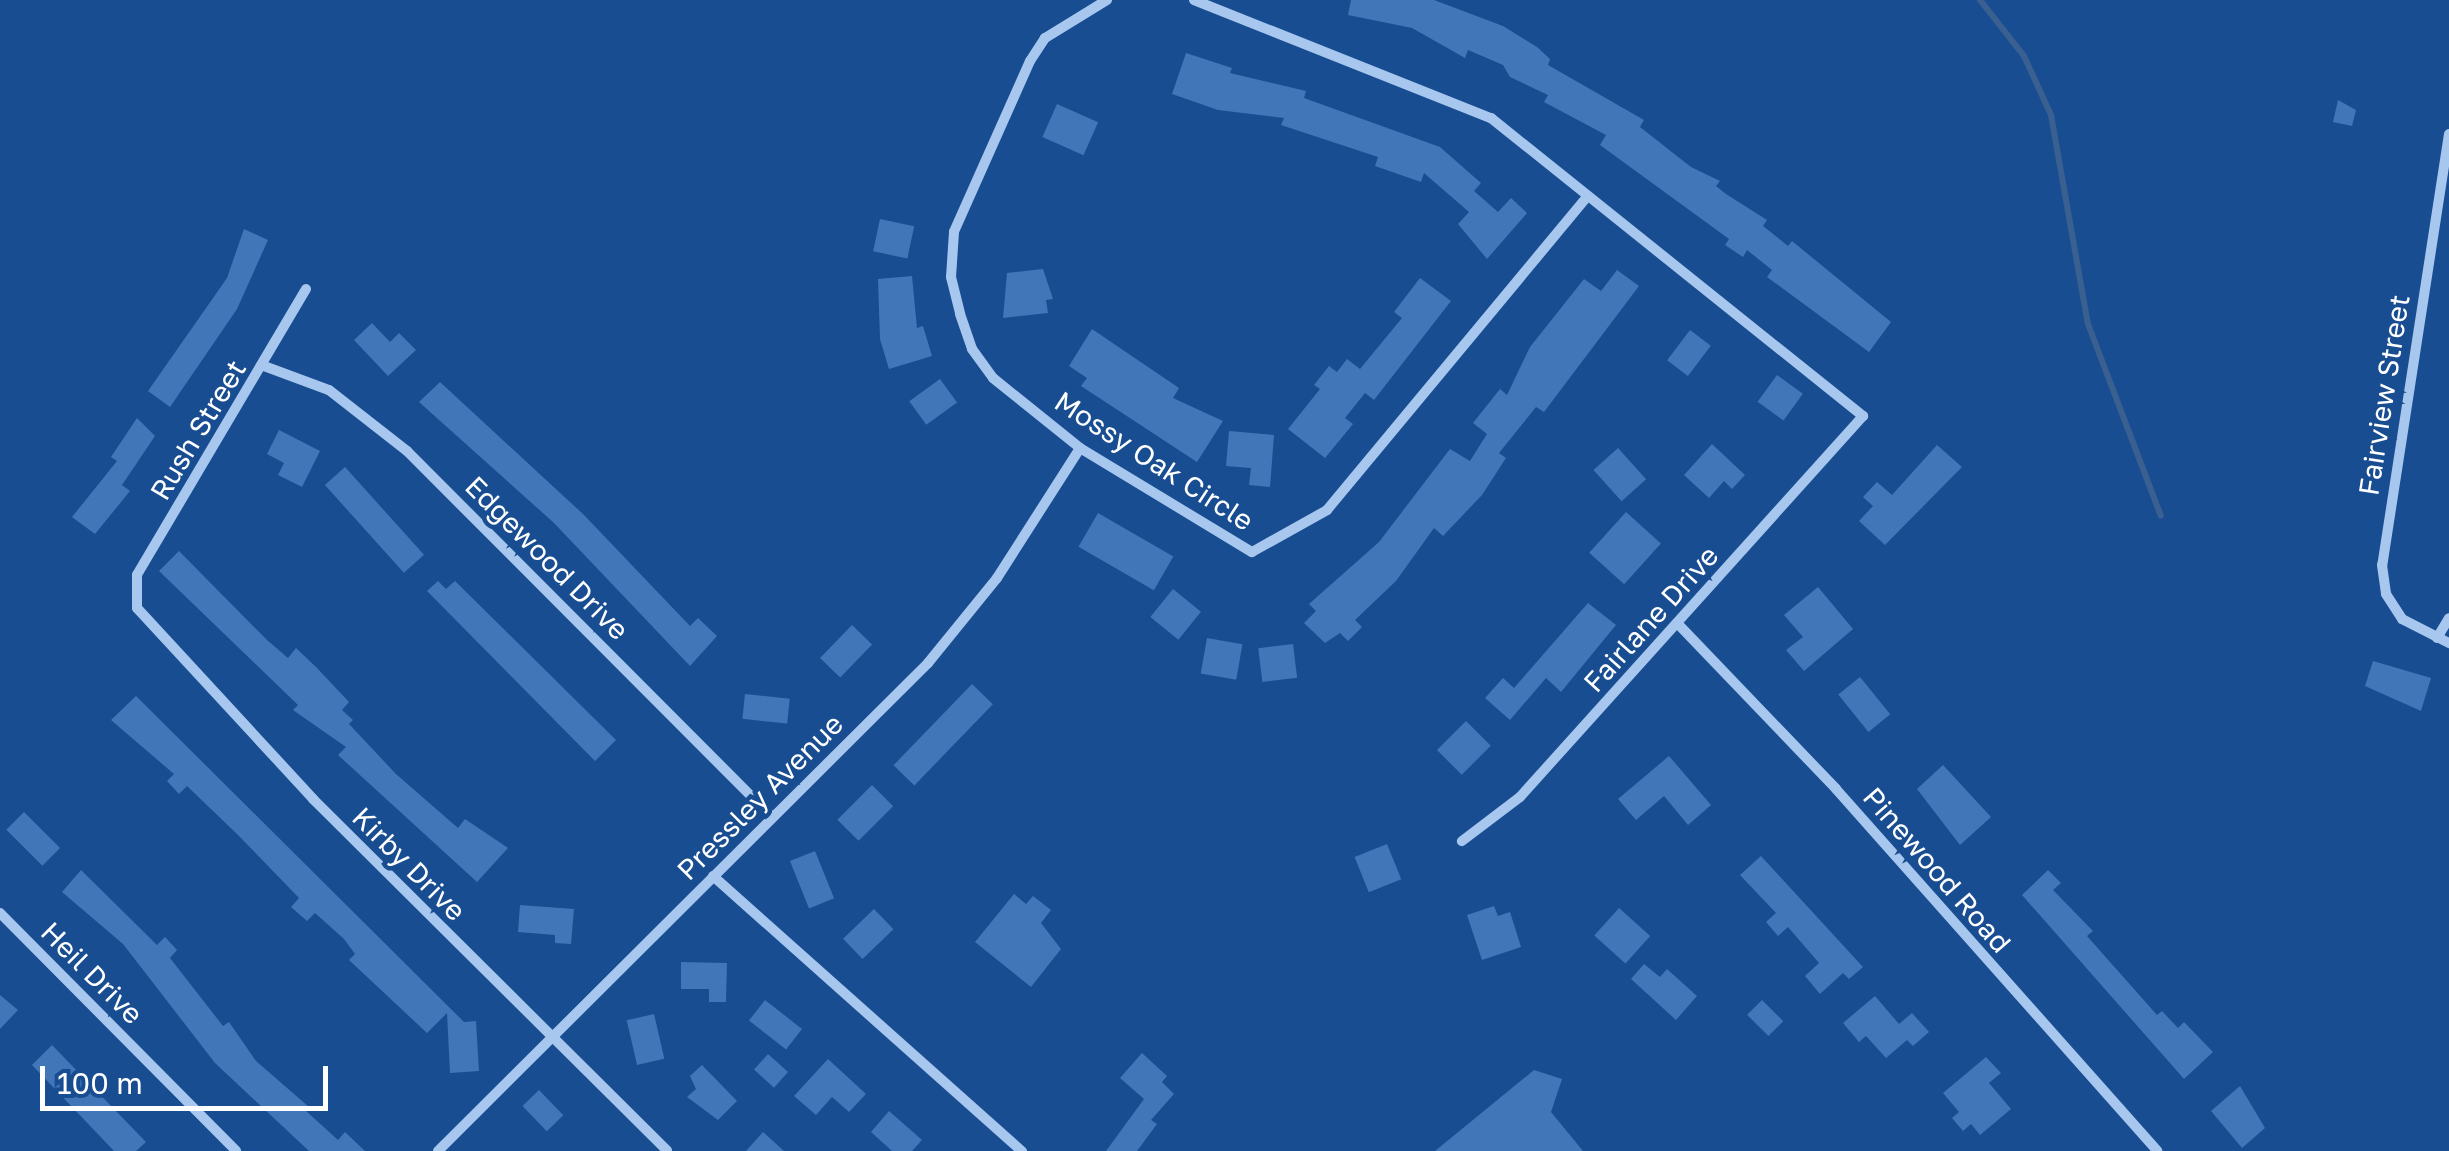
<!DOCTYPE html>
<html>
<head>
<meta charset="utf-8">
<style>
  body { margin:0 }
  #map { position:relative; width:2449px; height:1151px; overflow:hidden; background:#194d91; font-family:"Golos Text",sans-serif }
  div>[style] { position:absolute }
  [style*='--x'] { left:calc(var(--x)*1px); top:calc(var(--y)*1px); width:calc(var(--w)*1px); rotate:calc(var(--a)*1deg) }
  .stream>* { height:6px; margin:-3px; padding:0 3px; transform-origin:3px; border-radius:3px; background:#3a6091 }
  .building>* { inset:0; background:#4176b9; transform-origin:0 0 }
  .street>* { height:10px; margin:-5px; padding:0 5px; transform-origin:5px; border-radius:5px; background:#a7c7ef }
  span { translate:-50% -50%; white-space:nowrap; text-align:center; line-height:1.15; -webkit-text-stroke:9px #194d91; paint-order:stroke }
  .street-label { font-size:28px; color:#fff }
  .scale { position:absolute; left:40px; top:1066px; width:288px; height:45px; box-sizing:border-box; border:5px solid #fff; border-top:0; padding-left:12px; font-size:30px; line-height:35px; white-space:nowrap; color:#fff; -webkit-text-stroke:8px #194d91; paint-order:stroke }
</style>
</head>
<body>
<div id="map">
  <div class="stream">
    <div style="--x:1980;--y:0;--w:71;--a:51.8"></div>
    <div style="--x:2024;--y:56;--w:65;--a:65.4"></div>
    <div style="--x:2051;--y:115;--w:212;--a:80"></div>
    <div style="--x:2088;--y:324;--w:205;--a:69.2"></div>
  </div>
  <div class="building">
    <div style="clip-path:polygon(1351px 0,1434px 0,1503px 26px,1537px 47px,1550px 59px,1548px 65px,1644px 120px,1640px 127px,1691px 167px,1720px 181px,1716px 186px,1726px 194px,1767px 220px,1763px 226px,1788px 246px,1792px 241px,1891px 322px,1869px 352px,1767px 277px,1772px 270px,1747px 250px,1743px 257px,1725px 245px,1729px 239px,1600px 145px,1606px 135px,1544px 102px,1548px 95px,1510px 77px,1503px 65px,1468px 50px,1465px 58px,1412px 28px,1348px 15px)"></div>
    <div style="clip-path:polygon(1186px 53px,1232px 68px,1230px 73px,1306px 91px,1304px 98px,1440px 147px,1481px 183px,1474px 191px,1498px 212px,1511px 198px,1527px 213px,1487px 259px,1458px 224px,1469px 212px,1424px 173px,1421px 182px,1375px 166px,1378px 157px,1281px 125px,1284px 118px,1218px 110px,1172px 94px)"></div>
    <div style="clip-path:polygon(2338px 100px,2356px 110px,2352px 126px,2333px 122px)"></div>
    <div style="left:1057px;top:104px;width:45px;height:36px;rotate:24deg"></div>
    <div style="left:880px;top:219px;width:35px;height:33px;rotate:12deg"></div>
    <div style="clip-path:polygon(244px 229px,268px 240px,237px 309px,170px 407px,148px 391px,227px 278px)"></div>
    <div style="clip-path:polygon(1043px 269px,1053px 299px,1046px 300px,1048px 313px,1003px 318px,1007px 273px)"></div>
    <div style="clip-path:polygon(1617px 270px,1639px 286px,1544px 412px,1536px 407px,1499px 453px,1506px 458px,1482px 495px,1443px 536px,1434px 528px,1396px 581px,1355px 620px,1362px 627px,1348px 641px,1340px 633px,1325px 643px,1304px 623px,1316px 611px,1309px 604px,1379px 542px,1450px 449px,1470px 461px,1487px 434px,1473px 423px,1500px 389px,1507px 395px,1530px 347px,1584px 279px,1601px 291px)"></div>
    <div style="clip-path:polygon(912px 276px,917px 328px,923px 326px,932px 356px,889px 369px,880px 339px,878px 279px)"></div>
    <div style="clip-path:polygon(1420px 278px,1451px 301px,1374px 400px,1365px 393px,1345px 418px,1353px 424px,1325px 458px,1288px 429px,1320px 389px,1314px 385px,1329px 366px,1337px 372px,1347px 359px,1360px 369px,1402px 318px,1394px 312px)"></div>
    <div style="clip-path:polygon(372px 323px,390px 342px,399px 333px,416px 350px,388px 376px,354px 340px)"></div>
    <div style="clip-path:polygon(1092px 329px,1179px 388px,1173px 398px,1223px 421px,1197px 462px,1081px 386px,1087px 378px,1069px 366px)"></div>
    <div style="left:1690px;top:330px;width:26px;height:38px;rotate:37deg"></div>
    <div style="left:1777px;top:375px;width:32px;height:33px;rotate:36deg"></div>
    <div style="left:940px;top:379px;width:29px;height:38px;rotate:54deg"></div>
    <div style="clip-path:polygon(440px 382px,584px 515px,690px 626px,698px 618px,717px 636px,690px 666px,554px 523px,419px 402px)"></div>
    <div style="clip-path:polygon(137px 418px,155px 436px,122px 485px,130px 491px,95px 534px,72px 517px,117px 461px,111px 457px)"></div>
    <div style="clip-path:polygon(279px 430px,320px 451px,302px 487px,278px 475px,284px 463px,267px 454px)"></div>
    <div style="clip-path:polygon(1229px 431px,1274px 435px,1270px 487px,1249px 485px,1251px 468px,1226px 466px)"></div>
    <div style="clip-path:polygon(1712px 444px,1745px 475px,1732px 489px,1724px 481px,1709px 498px,1684px 475px)"></div>
    <div style="clip-path:polygon(1937px 445px,1962px 467px,1885px 545px,1859px 521px,1873px 506px,1863px 497px,1877px 482px,1892px 495px)"></div>
    <div style="left:1618px;top:448px;width:42px;height:33px;rotate:48deg"></div>
    <div style="left:345px;top:467px;width:118px;height:27px;rotate:48deg"></div>
    <div style="left:1626px;top:512px;width:47px;height:55px;rotate:42deg"></div>
    <div style="left:1098px;top:513px;width:87px;height:39px;rotate:30deg"></div>
    <div style="clip-path:polygon(179px 551px,267px 640px,288px 658px,296px 648px,316px 667px,349px 702px,342px 710px,353px 720px,349px 724px,396px 774px,458px 828px,465px 819px,508px 848px,477px 882px,338px 755px,346px 747px,293px 710px,298px 705px,159px 571px)"></div>
    <div style="clip-path:polygon(438px 581px,446px 589px,455px 581px,616px 740px,595px 761px,427px 591px)"></div>
    <div style="clip-path:polygon(1818px 587px,1853px 629px,1804px 671px,1786px 650px,1803px 637px,1784px 615px)"></div>
    <div style="left:1173px;top:589px;width:36px;height:36px;rotate:39deg"></div>
    <div style="clip-path:polygon(1588px 603px,1616px 625px,1561px 692px,1546px 678px,1510px 720px,1485px 698px,1503px 678px,1514px 688px)"></div>
    <div style="left:852px;top:625px;width:28px;height:46px;rotate:44deg"></div>
    <div style="left:1207px;top:638px;width:36px;height:36px;rotate:10deg"></div>
    <div style="left:1293px;top:644px;width:34px;height:35px;rotate:83deg"></div>
    <div style="clip-path:polygon(2373px 661px,2431px 678px,2421px 711px,2365px 686px)"></div>
    <div style="left:1860px;top:677px;width:48px;height:28px;rotate:51deg"></div>
    <div style="left:972px;top:684px;width:29px;height:113px;rotate:44deg"></div>
    <div style="left:745px;top:694px;width:45px;height:25px;rotate:6deg"></div>
    <div style="clip-path:polygon(136px 696px,464px 1022px,476px 1021px,479px 1071px,450px 1073px,447px 1013px,427px 1033px,349px 960px,355px 954px,344px 939px,315px 913px,307px 921px,291px 907px,299px 898px,238px 835px,187px 786px,179px 794px,167px 781px,174px 774px,111px 720px)"></div>
    <div style="left:1466px;top:721px;width:35px;height:41px;rotate:45deg"></div>
    <div style="clip-path:polygon(1669px 756px,1711px 805px,1688px 825px,1664px 796px,1636px 820px,1618px 799px)"></div>
    <div style="clip-path:polygon(1943px 765px,1991px 817px,1960px 845px,1917px 789px)"></div>
    <div style="left:872px;top:785px;width:30px;height:49px;rotate:45deg"></div>
    <div style="left:24px;top:812px;width:51px;height:25px;rotate:45deg"></div>
    <div style="left:1387px;top:844px;width:38px;height:35px;rotate:68deg"></div>
    <div style="left:815px;top:851px;width:51px;height:27px;rotate:68deg"></div>
    <div style="clip-path:polygon(1761px 856px,1863px 967px,1849px 979px,1843px 973px,1820px 994px,1805px 976px,1819px 963px,1788px 927px,1778px 936px,1766px 922px,1776px 913px,1740px 875px)"></div>
    <div style="clip-path:polygon(81px 870px,157px 945px,165px 937px,177px 950px,170px 958px,223px 1026px,229px 1022px,256px 1061px,309px 1107px,305px 1110px,338px 1140px,345px 1132px,365px 1151px,309px 1151px,215px 1063px,123px 944px,62px 892px)"></div>
    <div style="clip-path:polygon(2048px 870px,2061px 883px,2053px 890px,2093px 931px,2087px 936px,2157px 1015px,2162px 1011px,2178px 1028px,2184px 1022px,2213px 1052px,2184px 1079px,2022px 895px)"></div>
    <div style="clip-path:polygon(1014px 894px,1026px 904px,1033px 896px,1051px 910px,1041px 923px,1061px 949px,1031px 987px,975px 942px)"></div>
    <div style="clip-path:polygon(520px 905px,574px 909px,571px 944px,555px 943px,555px 935px,518px 932px)"></div>
    <div style="clip-path:polygon(1494px 906px,1498px 916px,1510px 912px,1521px 947px,1482px 960px,1467px 915px)"></div>
    <div style="left:1619px;top:908px;width:42px;height:37px;rotate:42deg"></div>
    <div style="left:874px;top:909px;width:28px;height:43px;rotate:46deg"></div>
    <div style="clip-path:polygon(681px 962px,727px 963px,726px 1002px,709px 1002px,709px 989px,681px 989px)"></div>
    <div style="clip-path:polygon(1644px 964px,1660px 977px,1667px 969px,1697px 996px,1676px 1020px,1631px 979px)"></div>
    <div style="clip-path:polygon(0 995px,18px 1010px,0 1029px)"></div>
    <div style="clip-path:polygon(1875px 996px,1899px 1024px,1912px 1013px,1929px 1032px,1913px 1046px,1907px 1040px,1886px 1058px,1866px 1036px,1859px 1042px,1843px 1023px)"></div>
    <div style="left:765px;top:1000px;width:47px;height:26px;rotate:38deg"></div>
    <div style="left:1762px;top:1000px;width:30px;height:21px;rotate:45deg"></div>
    <div style="left:654px;top:1014px;width:46px;height:28px;rotate:77deg"></div>
    <div style="clip-path:polygon(52px 1045px,146px 1142px,136px 1151px,114px 1151px,32px 1065px)"></div>
    <div style="clip-path:polygon(1142px 1053px,1167px 1076px,1162px 1082px,1174px 1094px,1151px 1120px,1157px 1124px,1137px 1151px,1106px 1151px,1144px 1099px,1120px 1078px)"></div>
    <div style="left:768px;top:1054px;width:27px;height:21px;rotate:42deg"></div>
    <div style="clip-path:polygon(1986px 1057px,2001px 1073px,1989px 1083px,2011px 1109px,1980px 1135px,1971px 1124px,1963px 1131px,1952px 1118px,1959px 1112px,1943px 1093px)"></div>
    <div style="clip-path:polygon(828px 1059px,866px 1094px,849px 1112px,832px 1097px,816px 1115px,794px 1096px)"></div>
    <div style="clip-path:polygon(702px 1065px,737px 1101px,718px 1120px,687px 1097px,696px 1089px,690px 1076px)"></div>
    <div style="clip-path:polygon(1534px 1070px,1562px 1079px,1551px 1112px,1583px 1151px,1435px 1151px)"></div>
    <div style="clip-path:polygon(2240px 1086px,2265px 1128px,2242px 1148px,2211px 1111px)"></div>
    <div style="left:539px;top:1090px;width:35px;height:23px;rotate:46deg"></div>
    <div style="clip-path:polygon(889px 1111px,922px 1140px,912px 1151px,892px 1151px,871px 1132px)"></div>
    <div style="clip-path:polygon(763px 1132px,784px 1151px,746px 1151px)"></div>
  </div>
  <div class="street">
    <div style="--x:1107;--y:0;--w:73;--a:148.5"></div>
    <div style="--x:1045;--y:38;--w:27;--a:123"></div>
    <div style="--x:1030;--y:61;--w:187;--a:114"></div>
    <div style="--x:954;--y:232;--w:45;--a:93.8"></div>
    <div style="--x:951;--y:277;--w:38;--a:76"></div>
    <div style="--x:960;--y:314;--w:37;--a:71"></div>
    <div style="--x:972;--y:349;--w:36;--a:54"></div>
    <div style="--x:993;--y:378;--w:112;--a:38.8"></div>
    <div style="--x:1080;--y:448;--w:201;--a:31.2"></div>
    <div style="--x:1252;--y:552;--w:86;--a:-29.2"></div>
    <div style="--x:1327;--y:510;--w:405;--a:-50.3"></div>
    <div style="--x:1194;--y:0;--w:320;--a:21.7"></div>
    <div style="--x:1491;--y:118;--w:477;--a:38.7"></div>
    <div style="--x:1863;--y:416;--w:513;--a:132"></div>
    <div style="--x:1520;--y:797;--w:73;--a:142.8"></div>
    <div style="--x:2449;--y:134;--w:436;--a:98.8"></div>
    <div style="--x:2382;--y:565;--w:29;--a:82"></div>
    <div style="--x:2386;--y:594;--w:30;--a:57"></div>
    <div style="--x:2402;--y:619;--w:53;--a:27.1"></div>
    <div style="--x:306;--y:289;--w:332;--a:120.6"></div>
    <div style="--x:137;--y:575;--w:33;--a:90"></div>
    <div style="--x:137;--y:608;--w:260;--a:47.3"></div>
    <div style="--x:313;--y:799;--w:499;--a:44.8"></div>
    <div style="--x:264;--y:366;--w:69;--a:20.3"></div>
    <div style="--x:329;--y:390;--w:99;--a:38"></div>
    <div style="--x:407;--y:451;--w:517;--a:45.08"></div>
    <div style="--x:1678;--y:624;--w:228;--a:46.2"></div>
    <div style="--x:1836;--y:789;--w:484;--a:48.4"></div>
    <div style="--x:2437;--y:638;--w:23;--a:-59"></div>
    <div style="--x:713;--y:876;--w:414;--a:41.7"></div>
    <div style="--x:0;--y:913;--w:335;--a:45.2"></div>
    <div style="--x:438;--y:1151;--w:692;--a:-44.88"></div>
    <div style="--x:928;--y:663;--w:109;--a:-50.9"></div>
    <div style="--x:997;--y:578;--w:154;--a:-57.4"></div>
  </div>
  <div class="street-label">
    <span style="left:2384px;top:395px;rotate:-81deg">Fairview Street</span>
    <span style="left:198px;top:430px;rotate:-59deg">Rush Street</span>
    <span style="left:1154px;top:461px;rotate:33deg">Mossy Oak Circle</span>
    <span style="left:547px;top:558px;rotate:45deg">Edgewood Drive</span>
    <span style="left:1651px;top:619px;rotate:-48deg">Fairlane Drive</span>
    <span style="left:760px;top:797px;rotate:-45deg">Pressley Avenue</span>
    <span style="left:409px;top:864px;rotate:45deg">Kirby Drive</span>
    <span style="left:1937px;top:870px;rotate:49deg">Pinewood Road</span>
    <span style="left:92px;top:973px;rotate:45deg">Heil Drive</span>
  </div>
  <div class="scale">100 m</div>
</div>
</body>
</html>
